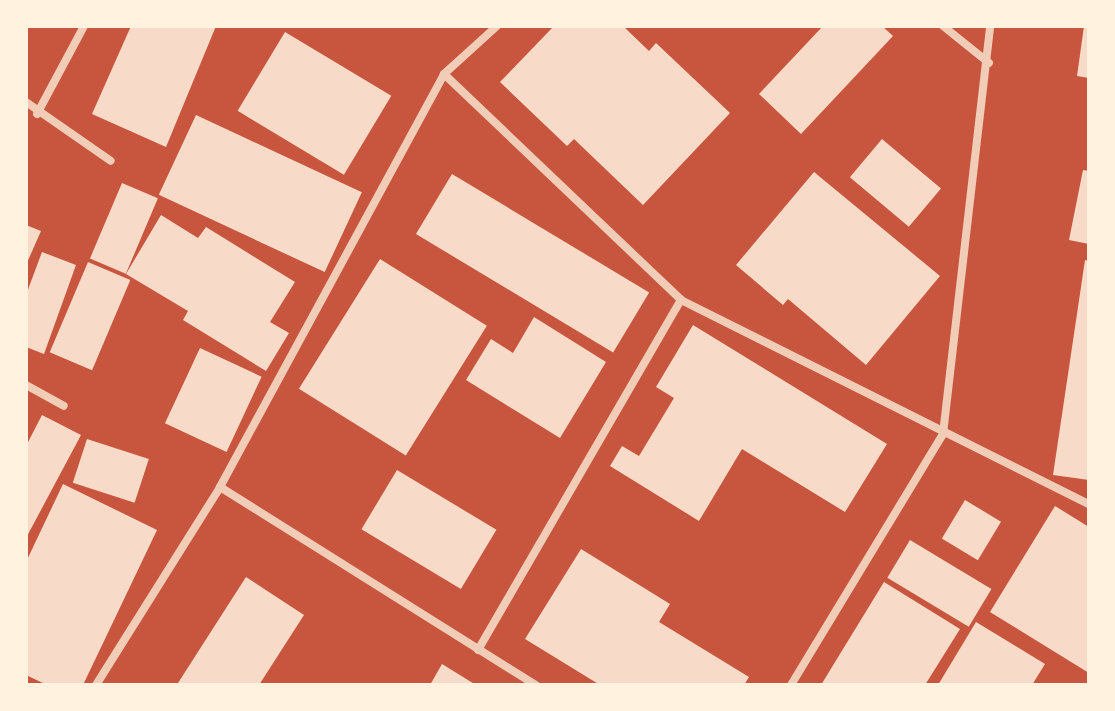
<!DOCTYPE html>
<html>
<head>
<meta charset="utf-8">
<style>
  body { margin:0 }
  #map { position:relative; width:1115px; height:711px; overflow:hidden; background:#c8553d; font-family:"PT Serif",serif }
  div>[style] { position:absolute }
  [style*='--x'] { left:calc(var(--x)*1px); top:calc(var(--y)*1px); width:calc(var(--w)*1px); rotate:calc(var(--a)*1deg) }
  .building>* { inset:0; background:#f7dbc8; transform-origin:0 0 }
  .minor>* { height:8px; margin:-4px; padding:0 4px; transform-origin:4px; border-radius:4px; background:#f1ccb7 }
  span { translate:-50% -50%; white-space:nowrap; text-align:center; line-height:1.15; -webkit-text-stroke:8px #fff3e0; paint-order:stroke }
  .frame { position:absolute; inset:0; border:28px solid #fff3e0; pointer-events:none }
</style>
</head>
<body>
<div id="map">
  <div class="building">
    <div style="clip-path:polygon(131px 26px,216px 26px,166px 147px,92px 114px)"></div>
    <div style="clip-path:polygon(554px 26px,623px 26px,649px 51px,656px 43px,730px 113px,643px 205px,574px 139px,567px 146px,500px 82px)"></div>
    <div style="clip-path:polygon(823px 26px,882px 26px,893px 36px,801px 134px,759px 94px)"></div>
    <div style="clip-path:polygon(1084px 26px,1089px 26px,1089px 78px,1077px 76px)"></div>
    <div style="left:285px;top:32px;width:124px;height:92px;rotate:31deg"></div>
    <div style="left:196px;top:115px;width:183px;height:88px;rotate:25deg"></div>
    <div style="left:882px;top:139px;width:77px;height:50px;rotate:40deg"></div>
    <div style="clip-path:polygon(1083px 170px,1089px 171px,1089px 244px,1069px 240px)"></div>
    <div style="clip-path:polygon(814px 172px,940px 276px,866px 365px,788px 299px,783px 305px,736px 265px)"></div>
    <div style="left:452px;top:174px;width:230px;height:70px;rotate:31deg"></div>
    <div style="left:122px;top:183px;width:39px;height:82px;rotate:23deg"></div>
    <div style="clip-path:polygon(161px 215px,198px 238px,206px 227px,295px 282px,270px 322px,289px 333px,266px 371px,183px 320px,188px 311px,126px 274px)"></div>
    <div style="clip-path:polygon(26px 225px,41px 231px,26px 265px)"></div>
    <div style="clip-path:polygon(42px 252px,76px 265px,44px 354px,26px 347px,26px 295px)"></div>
    <div style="left:380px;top:259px;width:126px;height:153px;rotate:32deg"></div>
    <div style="clip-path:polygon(1085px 260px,1089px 261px,1089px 480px,1053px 475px)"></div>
    <div style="left:88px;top:262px;width:46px;height:98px;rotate:23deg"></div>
    <div style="clip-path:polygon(534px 317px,606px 362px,560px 438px,466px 380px,491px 339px,513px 353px)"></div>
    <div style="clip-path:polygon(693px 325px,887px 444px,845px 512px,742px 449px,699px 521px,610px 466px,622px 446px,639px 456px,674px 398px,656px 387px)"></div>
    <div style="left:200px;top:348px;width:68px;height:83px;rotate:25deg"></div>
    <div style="clip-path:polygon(42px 415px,81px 435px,26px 538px,26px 446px)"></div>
    <div style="left:87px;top:439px;width:65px;height:46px;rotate:18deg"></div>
    <div style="left:397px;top:470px;width:116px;height:69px;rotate:31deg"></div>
    <div style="clip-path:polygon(63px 484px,157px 530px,83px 685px,47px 685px,26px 675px,26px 562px)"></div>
    <div style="left:965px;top:500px;width:42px;height:45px;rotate:31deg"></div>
    <div style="clip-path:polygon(1055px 506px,1089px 527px,1089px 673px,990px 612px)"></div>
    <div style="left:910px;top:540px;width:95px;height:44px;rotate:31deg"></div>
    <div style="clip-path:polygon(581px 549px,670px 604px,659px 622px,749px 677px,744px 685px,600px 685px,525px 639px)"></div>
    <div style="clip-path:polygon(246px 577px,304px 615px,259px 685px,181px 685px,178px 683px)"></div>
    <div style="clip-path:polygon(884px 582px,960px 629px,925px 685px,821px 685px)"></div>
    <div style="clip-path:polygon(976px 622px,1045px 664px,1032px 685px,938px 685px)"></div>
    <div style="clip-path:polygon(442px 664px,476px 685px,430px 685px)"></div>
  </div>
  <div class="minor">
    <div style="--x:943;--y:26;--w:59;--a:38.8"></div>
    <div style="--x:444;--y:74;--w:327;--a:43.6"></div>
    <div style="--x:681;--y:300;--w:456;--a:26.6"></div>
    <div style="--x:26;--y:102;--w:103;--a:34.8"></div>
    <div style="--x:37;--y:114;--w:100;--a:-61.9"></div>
    <div style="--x:26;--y:385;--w:43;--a:28.9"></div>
    <div style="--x:220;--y:487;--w:373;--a:32.1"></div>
    <div style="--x:478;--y:650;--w:405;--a:-59.9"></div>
    <div style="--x:96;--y:685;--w:234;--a:-57.9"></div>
    <div style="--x:220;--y:487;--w:470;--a:-61.5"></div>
    <div style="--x:444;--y:74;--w:72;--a:-42.2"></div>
    <div style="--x:791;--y:685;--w:293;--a:-58.8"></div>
    <div style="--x:943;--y:434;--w:411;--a:-83.4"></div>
  </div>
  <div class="frame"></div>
</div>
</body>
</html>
